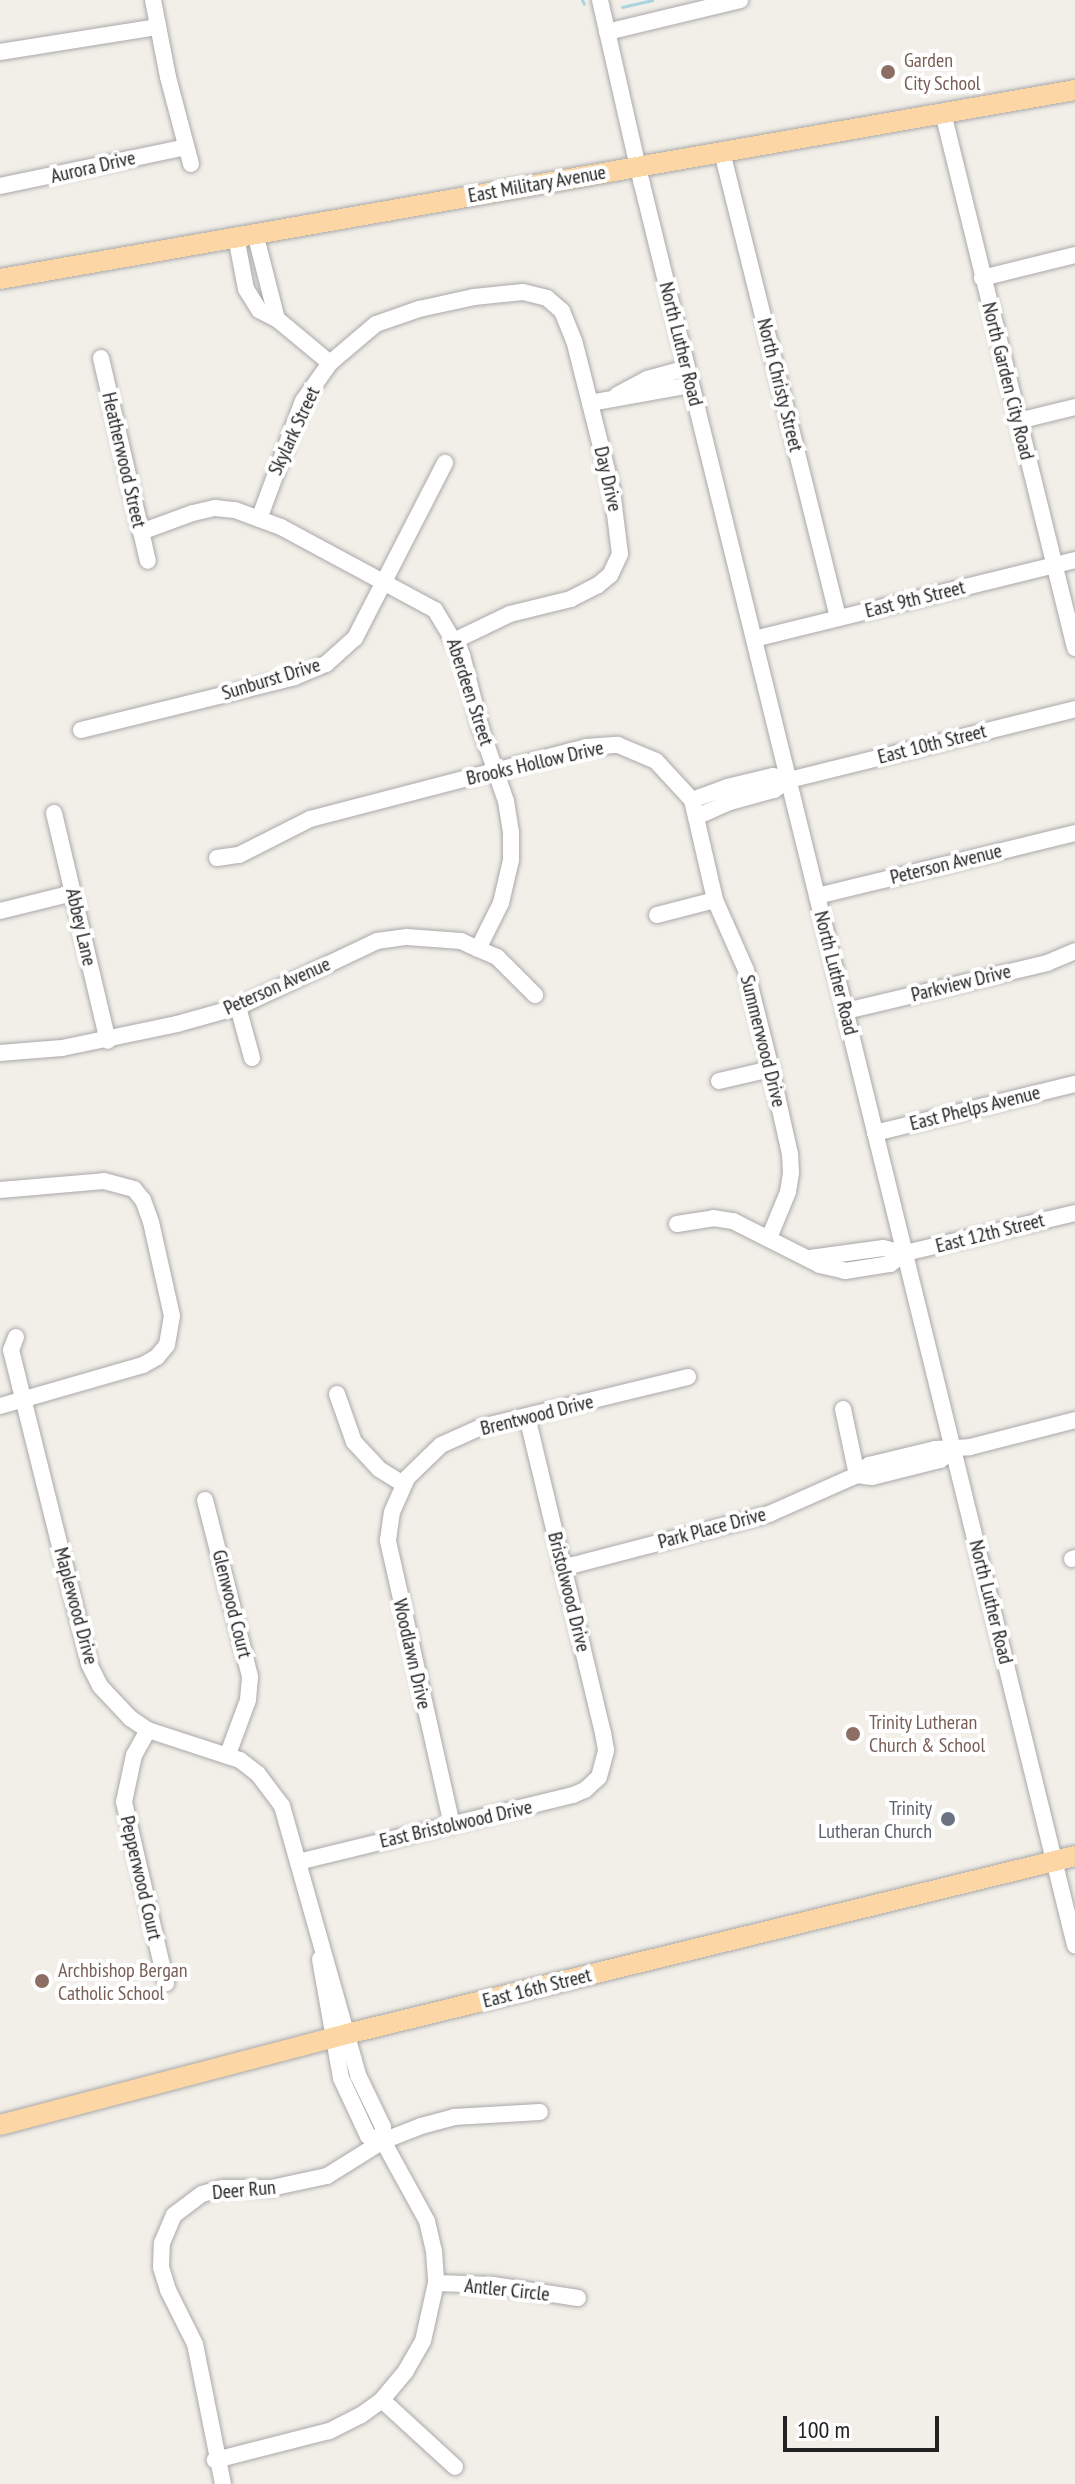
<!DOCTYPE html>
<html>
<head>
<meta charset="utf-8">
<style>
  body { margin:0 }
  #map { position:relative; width:1075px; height:2484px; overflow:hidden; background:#f2efe9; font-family:"PT Sans Narrow",sans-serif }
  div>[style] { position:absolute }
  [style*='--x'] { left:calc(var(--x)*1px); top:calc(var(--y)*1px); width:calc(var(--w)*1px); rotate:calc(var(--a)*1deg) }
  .stream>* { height:3px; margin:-1.5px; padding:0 1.5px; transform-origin:1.5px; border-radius:1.5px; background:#aad3df }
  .roads { filter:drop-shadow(0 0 2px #a9a9a9) drop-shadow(0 0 2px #a9a9a9) }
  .minor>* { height:16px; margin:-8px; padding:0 8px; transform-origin:8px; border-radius:8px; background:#fff }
  .major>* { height:20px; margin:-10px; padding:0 10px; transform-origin:10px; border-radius:10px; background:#fcd6a4 }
  .dots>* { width:22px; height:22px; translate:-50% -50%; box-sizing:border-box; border:4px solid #fff; border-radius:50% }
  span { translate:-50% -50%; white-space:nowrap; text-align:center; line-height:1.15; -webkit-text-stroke:8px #fff; paint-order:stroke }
  .education-label { font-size:20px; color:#785e54 }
  .left { translate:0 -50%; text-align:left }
  .street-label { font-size:20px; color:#222 }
  .worship-label { font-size:20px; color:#5b616d }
  .right { translate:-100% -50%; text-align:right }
  .scale { position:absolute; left:783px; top:2416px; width:156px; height:36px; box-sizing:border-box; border:4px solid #222; border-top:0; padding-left:10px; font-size:24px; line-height:28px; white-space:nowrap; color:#222; -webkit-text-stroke:6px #fff; paint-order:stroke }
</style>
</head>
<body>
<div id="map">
  <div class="stream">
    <div style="--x:582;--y:0;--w:4;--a:63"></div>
    <div style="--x:622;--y:7;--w:31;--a:-13"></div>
  </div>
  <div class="roads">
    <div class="minor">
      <div style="--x:153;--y:0;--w:78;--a:79"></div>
      <div style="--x:168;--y:77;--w:90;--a:75.2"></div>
      <div style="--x:600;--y:0;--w:185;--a:77.2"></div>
      <div style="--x:641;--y:180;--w:1818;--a:76.19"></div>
      <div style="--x:607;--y:32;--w:137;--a:-13.5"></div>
      <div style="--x:0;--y:52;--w:160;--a:-9"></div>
      <div style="--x:943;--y:113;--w:551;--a:76.14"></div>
      <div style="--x:722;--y:152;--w:480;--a:76"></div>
      <div style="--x:0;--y:186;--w:190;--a:-11.8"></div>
      <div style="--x:255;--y:233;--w:89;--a:75.7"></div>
      <div style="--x:236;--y:237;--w:53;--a:79.1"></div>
      <div style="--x:246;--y:289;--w:25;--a:58"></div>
      <div style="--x:259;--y:310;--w:20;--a:27"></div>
      <div style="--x:277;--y:319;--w:69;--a:39.7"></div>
      <div style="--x:982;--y:278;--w:96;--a:-13.9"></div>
      <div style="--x:101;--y:358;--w:208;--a:77"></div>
      <div style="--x:617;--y:395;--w:34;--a:-28"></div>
      <div style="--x:647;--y:379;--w:41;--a:-15.4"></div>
      <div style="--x:590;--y:403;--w:103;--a:-10.1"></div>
      <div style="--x:1018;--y:421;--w:59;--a:-13.8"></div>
      <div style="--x:259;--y:519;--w:126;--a:-69.6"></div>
      <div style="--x:303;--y:401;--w:47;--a:-54.6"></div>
      <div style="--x:330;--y:363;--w:60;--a:-40.3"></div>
      <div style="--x:376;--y:324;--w:46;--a:-19.2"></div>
      <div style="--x:419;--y:309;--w:56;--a:-12.3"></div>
      <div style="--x:474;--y:297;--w:49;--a:-5.8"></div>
      <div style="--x:523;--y:292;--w:25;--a:14"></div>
      <div style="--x:547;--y:298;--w:20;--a:41"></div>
      <div style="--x:562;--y:311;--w:31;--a:68"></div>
      <div style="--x:574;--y:340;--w:155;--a:75.8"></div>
      <div style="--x:612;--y:490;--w:64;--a:82.9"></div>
      <div style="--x:620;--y:554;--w:23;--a:115"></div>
      <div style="--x:610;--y:575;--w:16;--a:140"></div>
      <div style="--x:598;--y:585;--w:30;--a:153"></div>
      <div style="--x:571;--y:599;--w:63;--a:166.2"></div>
      <div style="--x:510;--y:614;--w:60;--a:154.3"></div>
      <div style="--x:141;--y:532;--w:55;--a:-20.1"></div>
      <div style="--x:193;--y:513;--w:23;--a:-13"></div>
      <div style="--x:215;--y:508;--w:20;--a:6"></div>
      <div style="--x:235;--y:510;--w:49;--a:20.3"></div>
      <div style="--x:281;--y:527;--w:175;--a:28.3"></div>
      <div style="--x:435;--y:610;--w:52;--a:59"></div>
      <div style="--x:462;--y:655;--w:76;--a:75.6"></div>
      <div style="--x:481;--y:729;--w:76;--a:70.9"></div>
      <div style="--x:506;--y:801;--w:31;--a:81"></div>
      <div style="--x:511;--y:832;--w:28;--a:90"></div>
      <div style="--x:511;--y:860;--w:44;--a:103.1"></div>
      <div style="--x:501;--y:903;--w:51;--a:116.6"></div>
      <div style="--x:754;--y:639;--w:331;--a:-13.8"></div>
      <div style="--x:81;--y:730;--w:220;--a:-13.9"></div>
      <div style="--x:295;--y:677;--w:34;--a:-23"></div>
      <div style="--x:326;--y:664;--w:39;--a:-42"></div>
      <div style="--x:355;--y:638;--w:197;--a:-62.8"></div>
      <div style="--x:692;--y:800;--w:37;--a:-20"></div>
      <div style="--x:727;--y:787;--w:47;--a:-13.4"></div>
      <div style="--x:773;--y:776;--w:16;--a:14"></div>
      <div style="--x:54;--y:813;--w:234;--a:76.7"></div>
      <div style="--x:696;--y:817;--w:37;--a:-24"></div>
      <div style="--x:730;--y:802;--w:46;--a:-15.3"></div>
      <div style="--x:774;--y:790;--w:18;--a:-34"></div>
      <div style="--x:789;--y:780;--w:295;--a:-13.9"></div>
      <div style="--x:217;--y:858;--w:22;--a:-8"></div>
      <div style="--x:239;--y:855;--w:80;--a:-26.9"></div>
      <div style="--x:310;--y:819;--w:285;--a:-14.6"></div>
      <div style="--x:586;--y:747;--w:32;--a:-4"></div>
      <div style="--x:618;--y:745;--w:41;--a:22.8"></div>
      <div style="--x:656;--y:761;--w:53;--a:47.3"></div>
      <div style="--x:692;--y:800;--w:103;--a:77"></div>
      <div style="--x:715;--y:900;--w:77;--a:66.1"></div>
      <div style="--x:746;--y:970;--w:102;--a:75.8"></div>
      <div style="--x:771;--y:1069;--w:87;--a:77.4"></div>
      <div style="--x:790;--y:1154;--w:19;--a:87"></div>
      <div style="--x:791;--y:1173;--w:19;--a:99"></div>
      <div style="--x:788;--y:1192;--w:50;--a:112.4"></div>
      <div style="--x:817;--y:896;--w:266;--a:-13.7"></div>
      <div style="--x:0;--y:911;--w:75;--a:-13.9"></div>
      <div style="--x:657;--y:915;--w:60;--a:-14.5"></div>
      <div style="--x:238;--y:1007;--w:53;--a:74.6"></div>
      <div style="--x:846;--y:1011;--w:207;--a:-13.4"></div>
      <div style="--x:1047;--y:963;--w:30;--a:-23"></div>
      <div style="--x:0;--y:1053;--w:62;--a:-4.6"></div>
      <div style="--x:62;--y:1048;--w:117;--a:-11.8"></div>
      <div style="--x:177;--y:1024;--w:63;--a:-15.6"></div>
      <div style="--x:238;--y:1007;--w:154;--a:-25.4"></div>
      <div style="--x:377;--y:941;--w:30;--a:-8"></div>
      <div style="--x:407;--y:937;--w:54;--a:4.2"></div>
      <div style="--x:461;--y:941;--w:19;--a:25"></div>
      <div style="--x:478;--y:949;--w:21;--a:23"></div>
      <div style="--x:497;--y:957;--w:54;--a:45"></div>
      <div style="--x:719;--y:1081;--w:53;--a:-13"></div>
      <div style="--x:875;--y:1133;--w:206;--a:-13.8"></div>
      <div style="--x:0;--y:1190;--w:104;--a:-4.9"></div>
      <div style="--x:104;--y:1181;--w:31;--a:15"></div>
      <div style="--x:134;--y:1189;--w:14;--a:51"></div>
      <div style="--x:143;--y:1200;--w:23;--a:70"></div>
      <div style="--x:151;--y:1222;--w:96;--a:77.4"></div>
      <div style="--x:172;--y:1316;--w:29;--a:100"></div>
      <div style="--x:167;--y:1345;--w:16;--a:130"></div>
      <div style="--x:157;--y:1357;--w:16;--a:150"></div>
      <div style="--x:143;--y:1365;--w:149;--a:164"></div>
      <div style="--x:677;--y:1224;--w:36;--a:-9"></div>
      <div style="--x:713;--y:1218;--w:20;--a:9"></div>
      <div style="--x:733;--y:1221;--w:97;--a:26.8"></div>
      <div style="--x:820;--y:1265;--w:26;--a:13"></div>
      <div style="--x:845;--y:1271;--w:46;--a:-8.8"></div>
      <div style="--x:890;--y:1264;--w:19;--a:-36"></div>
      <div style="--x:905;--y:1253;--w:175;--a:-13.2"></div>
      <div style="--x:810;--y:1258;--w:74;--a:-7.8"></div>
      <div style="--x:883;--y:1248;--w:23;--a:13"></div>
      <div style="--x:16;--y:1337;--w:14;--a:111"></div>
      <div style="--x:11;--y:1350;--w:324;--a:76"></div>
      <div style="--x:89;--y:1664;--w:25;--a:63"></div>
      <div style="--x:100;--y:1686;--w:44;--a:46.8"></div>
      <div style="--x:130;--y:1718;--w:22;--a:34"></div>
      <div style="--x:148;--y:1730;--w:97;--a:18.1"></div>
      <div style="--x:240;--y:1760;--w:23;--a:38"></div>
      <div style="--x:258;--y:1774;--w:40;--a:53"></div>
      <div style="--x:282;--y:1806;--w:280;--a:74.2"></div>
      <div style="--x:358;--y:2075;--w:58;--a:64.3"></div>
      <div style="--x:383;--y:2127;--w:14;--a:90"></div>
      <div style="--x:383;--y:2141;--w:91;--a:61.2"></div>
      <div style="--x:427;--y:2221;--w:31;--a:77"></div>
      <div style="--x:434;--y:2251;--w:32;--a:86"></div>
      <div style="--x:436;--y:2283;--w:59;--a:102.6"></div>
      <div style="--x:423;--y:2341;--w:34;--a:120"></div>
      <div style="--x:406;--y:2371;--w:38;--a:130"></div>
      <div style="--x:382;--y:2400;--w:26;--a:144"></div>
      <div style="--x:361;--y:2415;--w:36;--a:153"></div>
      <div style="--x:329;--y:2431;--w:118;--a:165.7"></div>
      <div style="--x:337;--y:1394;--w:51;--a:70.5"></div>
      <div style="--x:354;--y:1442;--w:37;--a:47"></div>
      <div style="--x:379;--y:1469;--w:28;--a:32"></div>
      <div style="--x:843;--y:1409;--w:67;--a:78"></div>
      <div style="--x:857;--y:1475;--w:15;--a:8"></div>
      <div style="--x:872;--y:1477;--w:70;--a:-14"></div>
      <div style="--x:940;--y:1460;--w:17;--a:-36"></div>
      <div style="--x:205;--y:1500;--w:183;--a:75.7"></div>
      <div style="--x:250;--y:1677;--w:23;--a:95"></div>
      <div style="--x:248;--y:1700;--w:58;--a:110.3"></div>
      <div style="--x:1072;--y:1559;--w:3;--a:-18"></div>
      <div style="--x:562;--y:1568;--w:214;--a:-14.6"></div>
      <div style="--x:769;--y:1514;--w:96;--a:-23.9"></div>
      <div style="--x:857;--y:1475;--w:16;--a:-40"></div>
      <div style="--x:869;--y:1465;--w:68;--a:-13.6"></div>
      <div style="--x:935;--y:1449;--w:35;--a:-3"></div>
      <div style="--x:970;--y:1447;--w:108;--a:-14.4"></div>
      <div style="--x:148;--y:1730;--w:29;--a:119"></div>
      <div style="--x:134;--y:1755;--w:48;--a:102"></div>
      <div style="--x:124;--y:1802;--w:186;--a:76.9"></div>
      <div style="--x:452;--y:1825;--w:292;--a:-102.7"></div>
      <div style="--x:388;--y:1540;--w:28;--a:-82"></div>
      <div style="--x:392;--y:1512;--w:37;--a:-66"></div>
      <div style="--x:407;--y:1478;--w:47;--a:-44.1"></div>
      <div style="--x:441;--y:1445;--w:44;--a:-24.2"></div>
      <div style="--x:481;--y:1427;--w:213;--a:-13.6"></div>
      <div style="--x:298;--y:1862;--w:283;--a:-13.7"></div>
      <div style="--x:573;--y:1795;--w:13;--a:-23"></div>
      <div style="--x:585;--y:1790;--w:19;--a:-43"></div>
      <div style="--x:599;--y:1777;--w:28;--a:-75"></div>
      <div style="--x:606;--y:1750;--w:17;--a:-100"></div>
      <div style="--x:603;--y:1733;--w:325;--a:-103.5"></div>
      <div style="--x:320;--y:1959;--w:121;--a:80"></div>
      <div style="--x:341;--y:2078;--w:64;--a:65"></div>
      <div style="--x:368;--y:2136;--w:16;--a:18"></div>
      <div style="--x:436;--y:2283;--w:57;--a:2"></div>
      <div style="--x:493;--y:2285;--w:86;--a:8.7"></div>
      <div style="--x:382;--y:2400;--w:99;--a:42.5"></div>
      <div style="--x:223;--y:2484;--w:143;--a:-101.3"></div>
      <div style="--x:195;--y:2344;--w:60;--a:-116.6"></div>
      <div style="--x:168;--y:2290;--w:24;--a:-107"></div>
      <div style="--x:161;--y:2267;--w:24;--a:-88"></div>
      <div style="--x:162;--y:2243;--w:30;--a:-67"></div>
      <div style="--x:174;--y:2215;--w:35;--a:-37"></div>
      <div style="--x:202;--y:2194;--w:22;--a:-16"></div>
      <div style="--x:223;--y:2188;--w:48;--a:0"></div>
      <div style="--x:271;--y:2188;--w:57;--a:-12.1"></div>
      <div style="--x:327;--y:2176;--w:66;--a:-32"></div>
      <div style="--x:383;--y:2141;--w:41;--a:-21.5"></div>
      <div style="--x:421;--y:2126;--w:34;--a:-15"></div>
      <div style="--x:454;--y:2117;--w:86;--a:-3.3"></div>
    </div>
    <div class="major">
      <div style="--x:0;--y:279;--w:1091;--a:-9.97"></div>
      <div style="--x:0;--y:2125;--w:359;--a:-14.7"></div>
      <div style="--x:347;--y:2034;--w:749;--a:-13.74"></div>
    </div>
  </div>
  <div class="dots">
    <div style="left:888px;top:72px;background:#8d6e63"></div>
    <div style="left:853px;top:1734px;background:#8d6e63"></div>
    <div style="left:948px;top:1819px;background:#6b7280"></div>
    <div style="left:42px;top:1981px;background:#8d6e63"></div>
  </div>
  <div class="education-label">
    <span class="left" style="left:904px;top:72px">Garden<br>City School</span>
    <span class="left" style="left:869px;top:1734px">Trinity Lutheran<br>Church &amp; School</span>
    <span class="left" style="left:58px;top:1982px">Archbishop Bergan<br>Catholic School</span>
  </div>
  <div class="street-label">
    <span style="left:93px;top:167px;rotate:-13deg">Aurora Drive</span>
    <span style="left:537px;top:184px;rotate:-10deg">East Military Avenue</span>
    <span style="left:681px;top:344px;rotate:76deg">North Luther Road</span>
    <span style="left:1008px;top:381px;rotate:76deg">North Garden City Road</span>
    <span style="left:780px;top:385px;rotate:76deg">North Christy Street</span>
    <span style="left:294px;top:431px;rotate:-65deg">Skylark Street</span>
    <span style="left:124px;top:460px;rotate:77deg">Heatherwood Street</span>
    <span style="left:608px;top:479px;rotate:77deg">Day Drive</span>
    <span style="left:915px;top:599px;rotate:-14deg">East 9th Street</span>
    <span style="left:271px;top:679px;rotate:-17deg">Sunburst Drive</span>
    <span style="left:470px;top:692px;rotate:72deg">Aberdeen Street</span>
    <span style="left:932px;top:744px;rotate:-14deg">East 10th Street</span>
    <span style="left:535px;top:763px;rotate:-13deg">Brooks Hollow Drive</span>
    <span style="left:946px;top:864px;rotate:-14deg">Peterson Avenue</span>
    <span style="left:81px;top:927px;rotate:77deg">Abbey Lane</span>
    <span style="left:836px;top:973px;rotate:76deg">North Luther Road</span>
    <span style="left:961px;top:983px;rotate:-14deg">Parkview Drive</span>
    <span style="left:277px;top:986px;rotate:-24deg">Peterson Avenue</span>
    <span style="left:763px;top:1041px;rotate:76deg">Summerwood Drive</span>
    <span style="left:975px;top:1108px;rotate:-14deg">East Phelps Avenue</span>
    <span style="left:990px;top:1233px;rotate:-14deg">East 12th Street</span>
    <span style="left:537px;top:1415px;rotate:-14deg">Brentwood Drive</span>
    <span style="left:712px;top:1528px;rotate:-15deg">Park Place Drive</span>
    <span style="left:569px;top:1592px;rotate:76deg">Bristolwood Drive</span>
    <span style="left:991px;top:1602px;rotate:76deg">North Luther Road</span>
    <span style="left:232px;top:1604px;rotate:76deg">Glenwood Court</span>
    <span style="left:76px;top:1606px;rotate:75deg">Maplewood Drive</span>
    <span style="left:412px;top:1654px;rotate:77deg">Woodlawn Drive</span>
    <span style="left:456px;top:1824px;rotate:-13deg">East Bristolwood Drive</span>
    <span style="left:141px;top:1878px;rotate:77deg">Pepperwood Court</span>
    <span style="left:537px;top:1988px;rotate:-14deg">East 16th Street</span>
    <span style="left:244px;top:2190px;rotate:-5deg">Deer Run</span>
    <span style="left:507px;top:2290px;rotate:6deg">Antler Circle</span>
  </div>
  <div class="worship-label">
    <span class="right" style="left:932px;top:1820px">Trinity<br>Lutheran Church</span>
  </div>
  <div class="scale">100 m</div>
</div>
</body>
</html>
